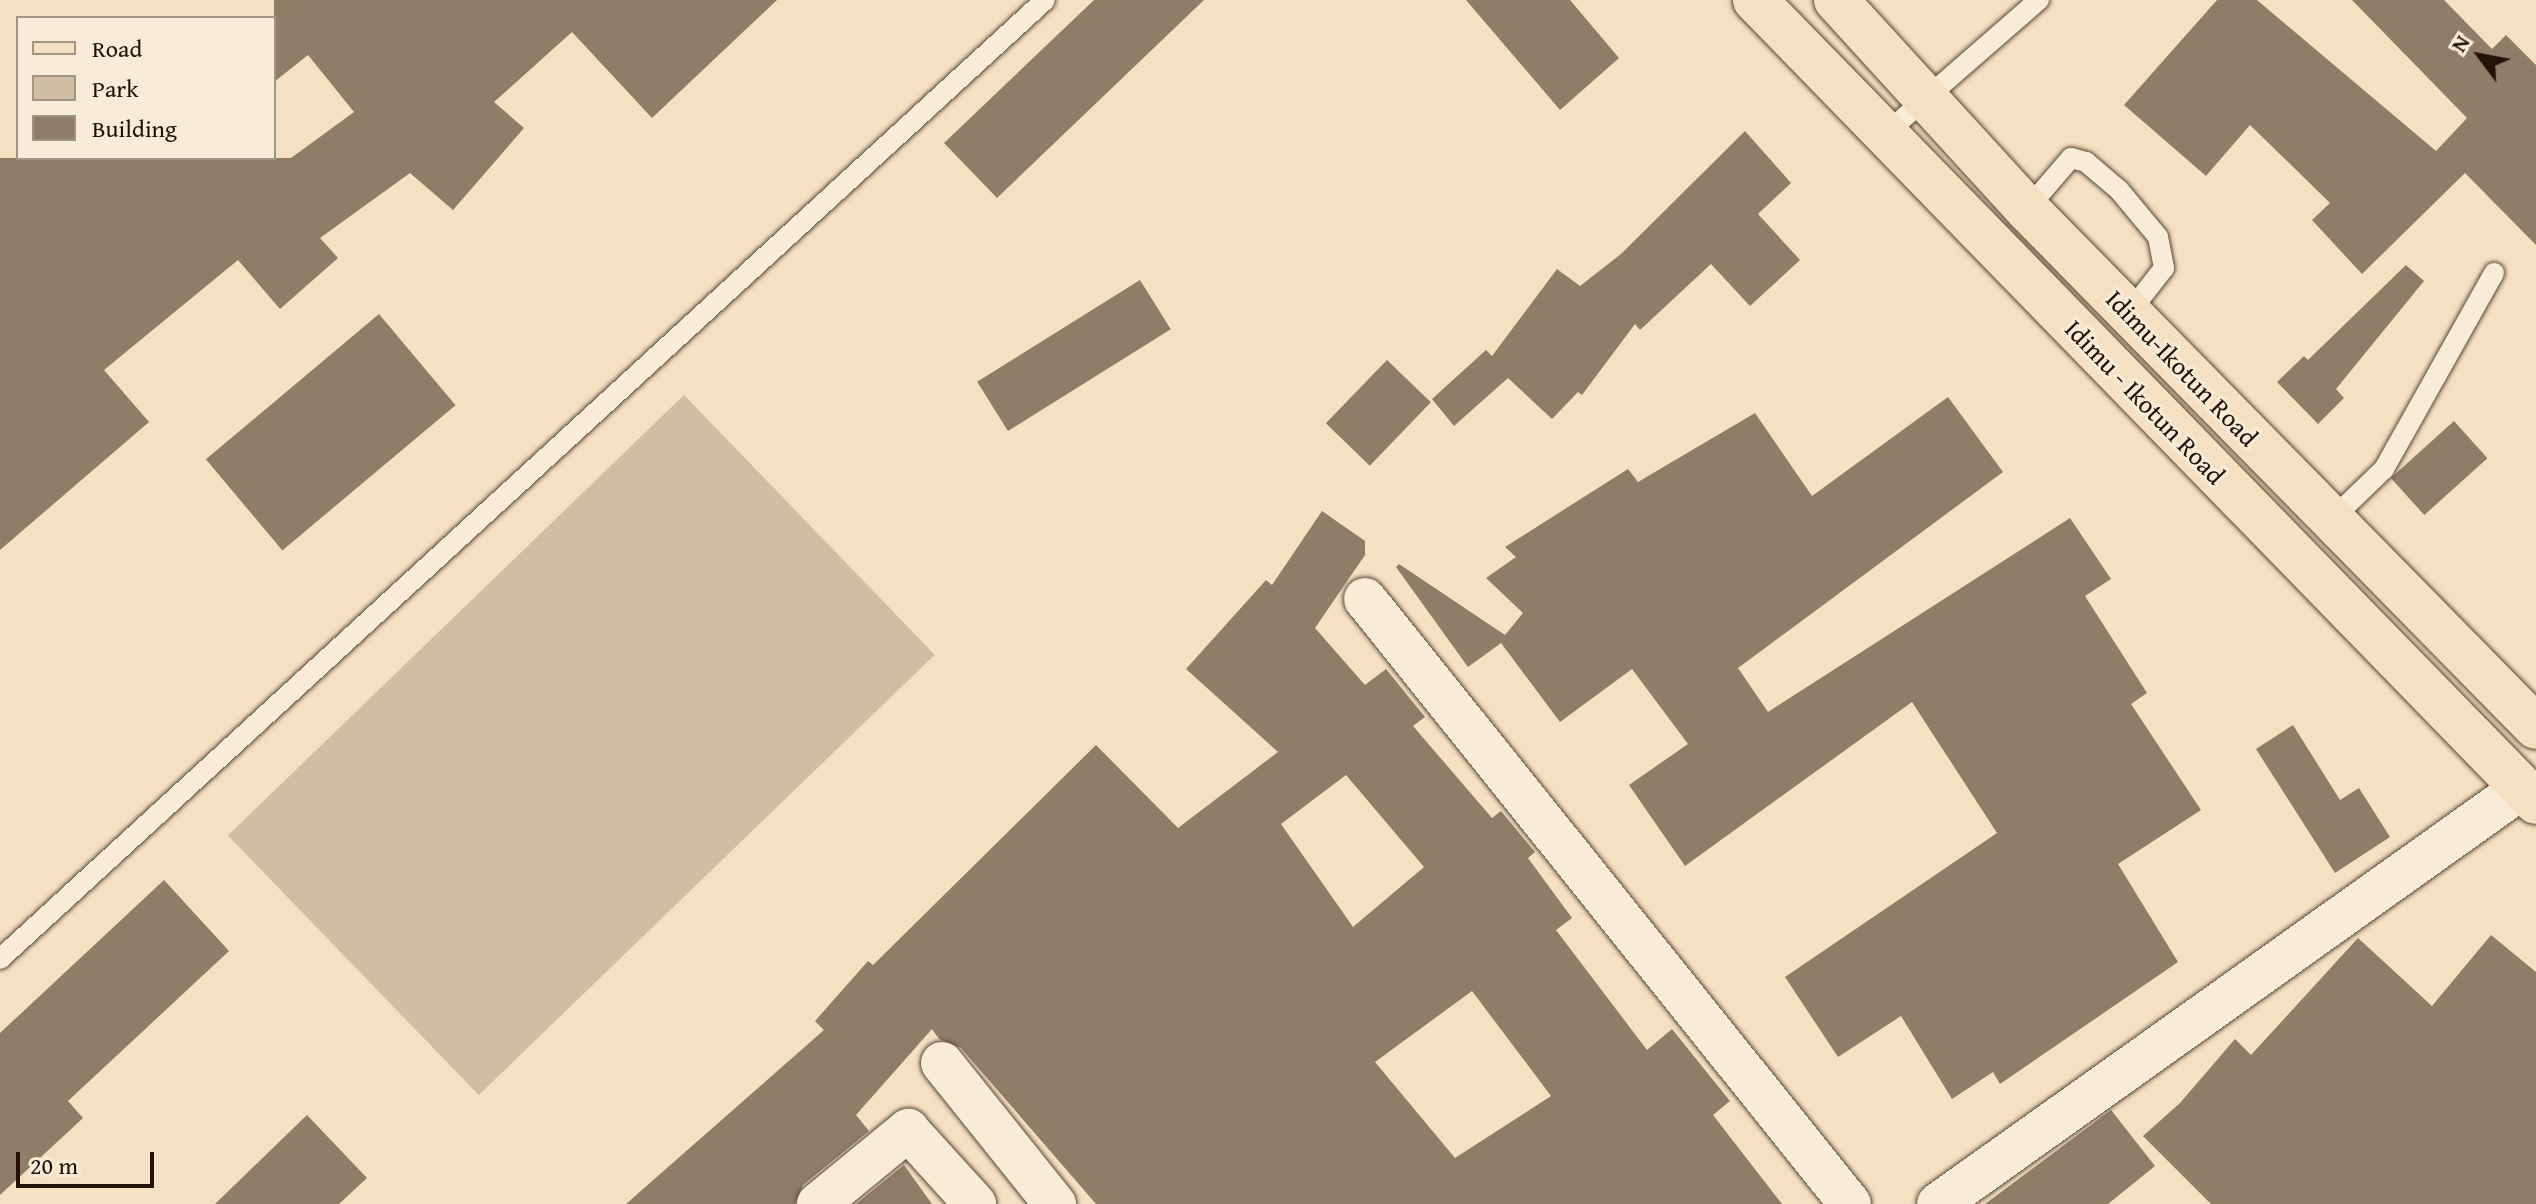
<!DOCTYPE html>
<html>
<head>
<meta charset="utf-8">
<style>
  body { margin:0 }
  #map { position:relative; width:2536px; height:1204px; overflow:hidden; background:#f5e0c1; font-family:"Gentium Book Plus",serif }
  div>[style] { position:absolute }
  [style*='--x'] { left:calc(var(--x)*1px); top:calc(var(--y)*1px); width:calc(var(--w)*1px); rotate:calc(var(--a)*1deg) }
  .green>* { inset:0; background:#d1bda2; transform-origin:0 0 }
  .building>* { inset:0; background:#907d68; transform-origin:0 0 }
  .roads { filter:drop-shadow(0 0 2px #574636) drop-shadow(0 0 2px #574636) }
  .service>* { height:20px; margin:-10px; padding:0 10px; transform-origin:10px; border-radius:10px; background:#f8ebd7 }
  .minor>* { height:42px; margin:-21px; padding:0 21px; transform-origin:21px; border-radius:21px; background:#f8ebd7 }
  .primary>* { height:44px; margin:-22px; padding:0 22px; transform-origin:22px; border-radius:22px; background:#f5e0c1 }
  span { translate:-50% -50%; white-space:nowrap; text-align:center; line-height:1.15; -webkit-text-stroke:6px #f8ebd7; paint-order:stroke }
  .street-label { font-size:26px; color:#221208 }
  .legend { position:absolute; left:16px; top:16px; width:260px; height:144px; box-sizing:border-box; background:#f8ebd7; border:2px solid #a29484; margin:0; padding:10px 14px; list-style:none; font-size:24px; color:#221208 }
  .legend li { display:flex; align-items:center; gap:16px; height:40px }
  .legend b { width:40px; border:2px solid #a29484 }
  .north { position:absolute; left:2440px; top:16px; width:80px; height:80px; -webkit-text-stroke:6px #f8ebd7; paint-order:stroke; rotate:302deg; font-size:22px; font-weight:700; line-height:32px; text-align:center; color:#221208 }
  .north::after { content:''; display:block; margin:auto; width:28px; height:36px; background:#221208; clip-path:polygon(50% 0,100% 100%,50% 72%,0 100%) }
  .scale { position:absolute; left:16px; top:1152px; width:138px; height:36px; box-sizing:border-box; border:4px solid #221208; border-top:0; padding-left:10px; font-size:24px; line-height:28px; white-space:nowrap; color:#221208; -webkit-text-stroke:6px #f8ebd7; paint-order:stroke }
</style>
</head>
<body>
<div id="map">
  <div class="green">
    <div style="left:684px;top:395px;width:361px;height:634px;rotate:46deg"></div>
  </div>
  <div class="building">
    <div style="clip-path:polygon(274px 0,777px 0,652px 118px,572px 32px,494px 102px,524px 128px,453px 210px,410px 173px,320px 238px,338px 258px,280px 309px,238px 260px,104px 370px,149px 422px,0 550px,0 158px,291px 158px,354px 112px,308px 55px,274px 82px)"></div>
    <div style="clip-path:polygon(1094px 0,1204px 0,997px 198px,944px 143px)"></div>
    <div style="clip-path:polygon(1466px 0,1570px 0,1619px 58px,1560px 110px)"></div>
    <div style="clip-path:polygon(2217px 0,2257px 0,2436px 151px,2467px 118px,2352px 0,2444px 0,2492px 49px,2506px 35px,2536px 65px,2536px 245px,2465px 173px,2362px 274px,2312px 220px,2330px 203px,2250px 125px,2206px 176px,2124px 105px)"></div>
    <div style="clip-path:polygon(1745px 131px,1791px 183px,1758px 214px,1800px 260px,1750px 306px,1711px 264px,1640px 330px,1635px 324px,1582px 395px,1578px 392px,1552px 419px,1508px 378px,1454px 426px,1432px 399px,1486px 350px,1492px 356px,1557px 269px,1580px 286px,1621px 254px)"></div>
    <div style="clip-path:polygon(2406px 265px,2424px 281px,2336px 389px,2344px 398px,2318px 424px,2277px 382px,2304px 356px,2308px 360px)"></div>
    <div style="left:1140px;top:280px;width:58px;height:192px;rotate:58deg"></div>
    <div style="left:379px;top:314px;width:119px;height:226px;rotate:50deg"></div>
    <div style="left:1387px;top:360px;width:61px;height:88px;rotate:44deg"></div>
    <div style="clip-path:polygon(1948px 397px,2003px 472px,1738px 668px,1768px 712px,2070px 518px,2111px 579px,2085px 596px,2147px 693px,2131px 704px,2201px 810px,2118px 864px,2178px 962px,2000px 1084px,1993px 1072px,1952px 1099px,1901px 1016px,1838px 1057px,1785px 977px,1997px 833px,1912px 702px,1685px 866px,1629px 785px,1688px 744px,1632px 669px,1560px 722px,1501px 643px,1468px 667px,1396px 567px,1399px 564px,1505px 635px,1523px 613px,1486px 578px,1516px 557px,1505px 547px,1628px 469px,1638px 482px,1755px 413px,1812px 496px)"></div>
    <div style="left:2454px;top:421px;width:50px;height:85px;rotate:48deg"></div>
    <div style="clip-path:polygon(evenodd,1322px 511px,1365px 541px,1365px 555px,1315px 628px,1365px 685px,1386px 669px,1425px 717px,1413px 726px,1492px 818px,1501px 811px,1535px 852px,1528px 858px,1572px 918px,1556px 930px,1647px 1050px,1672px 1029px,1730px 1101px,1713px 1115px,1782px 1204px,1096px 1204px,961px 1048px,939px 1039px,932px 1029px,856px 1115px,869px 1131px,803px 1185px,795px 1204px,626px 1204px,824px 1030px,815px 1021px,868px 961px,873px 965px,1096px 745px,1178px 828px,1278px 752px,1186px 669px,1266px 580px,1272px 585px,1322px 511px,1346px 775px,1424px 867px,1353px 927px,1281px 824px,1346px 775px,1322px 511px,1472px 991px,1551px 1096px,1455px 1158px,1375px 1062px,1472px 991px)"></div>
    <div style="clip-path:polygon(2293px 725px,2340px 800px,2359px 788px,2390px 837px,2335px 873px,2256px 749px)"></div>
    <div style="clip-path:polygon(164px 880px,229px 951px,68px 1101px,83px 1118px,0 1195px,0 1033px)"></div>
    <div style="clip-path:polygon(2491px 935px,2536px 972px,2536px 1204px,2211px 1204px,2143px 1136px,2180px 1103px,2235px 1039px,2251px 1055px,2358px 938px,2432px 1006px)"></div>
    <div style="clip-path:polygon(2111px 1110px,2155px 1166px,2108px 1204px,1985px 1204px)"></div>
    <div style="clip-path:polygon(307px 1115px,367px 1178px,339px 1204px,215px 1204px)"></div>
    <div style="clip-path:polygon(904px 1165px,932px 1204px,856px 1204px)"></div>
  </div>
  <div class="roads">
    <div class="service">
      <div style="--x:1884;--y:135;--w:206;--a:-41.1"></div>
      <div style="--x:2027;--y:209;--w:67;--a:-49.2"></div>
      <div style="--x:2071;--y:158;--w:16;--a:15"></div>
      <div style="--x:2086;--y:162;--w:43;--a:40.3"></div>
      <div style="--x:2119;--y:190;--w:61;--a:50.3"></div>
      <div style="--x:2158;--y:237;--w:32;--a:79"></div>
      <div style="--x:2164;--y:268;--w:57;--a:127.9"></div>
      <div style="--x:2330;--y:521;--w:75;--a:-43.9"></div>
      <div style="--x:2384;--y:469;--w:225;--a:-60.7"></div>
      <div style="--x:0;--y:959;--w:1418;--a:-42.54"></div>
    </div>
    <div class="minor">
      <div style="--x:1365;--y:599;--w:775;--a:51.28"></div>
      <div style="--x:942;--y:1063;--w:181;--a:51.3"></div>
      <div style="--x:818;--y:1204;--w:117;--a:-39.4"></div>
      <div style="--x:908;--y:1130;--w:100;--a:47.8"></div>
      <div style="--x:1938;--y:1204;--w:717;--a:-35.46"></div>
    </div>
    <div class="primary">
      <div style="--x:1755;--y:0;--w:1119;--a:45.76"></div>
      <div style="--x:1836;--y:0;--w:283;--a:47.6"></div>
      <div style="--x:2027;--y:209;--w:726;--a:45.5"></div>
    </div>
  </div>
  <div class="street-label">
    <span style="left:2182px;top:368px;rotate:46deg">Idimu-Ikotun Road</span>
    <span style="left:2145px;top:402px;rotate:46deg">Idimu - Ikotun Road</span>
  </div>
  <ul class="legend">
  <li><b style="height:10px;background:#f5e0c1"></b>Road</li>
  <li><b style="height:22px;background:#d1bda2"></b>Park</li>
  <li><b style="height:22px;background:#907d68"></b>Building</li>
  </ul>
  <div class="north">N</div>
  <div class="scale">20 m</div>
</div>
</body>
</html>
